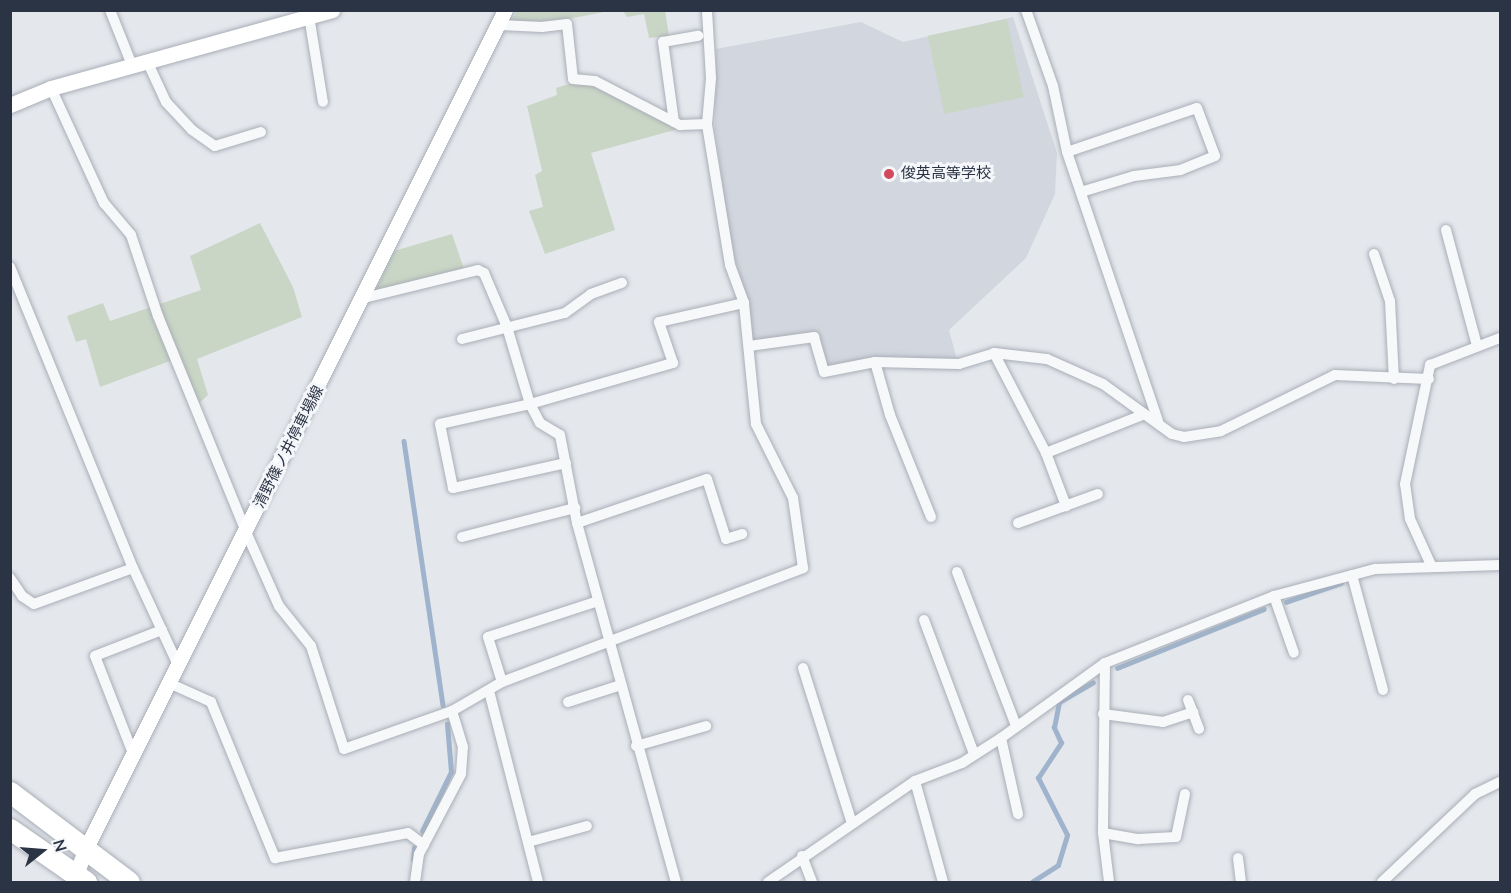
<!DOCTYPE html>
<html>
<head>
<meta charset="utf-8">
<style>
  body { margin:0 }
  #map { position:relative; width:1511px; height:893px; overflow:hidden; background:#e4e7ec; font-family:"Nunito Sans","Noto Sans JP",sans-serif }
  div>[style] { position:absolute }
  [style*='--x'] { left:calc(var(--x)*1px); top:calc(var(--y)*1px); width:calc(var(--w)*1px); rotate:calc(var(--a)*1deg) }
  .built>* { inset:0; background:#d2d6de }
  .green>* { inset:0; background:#c9d6c5; transform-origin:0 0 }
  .stream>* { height:4.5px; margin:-2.25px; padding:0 2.25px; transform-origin:2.25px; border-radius:2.25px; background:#9fb4cc }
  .roads { filter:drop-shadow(0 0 2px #a9aeb7) drop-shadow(0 0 2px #a9aeb7) }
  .street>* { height:10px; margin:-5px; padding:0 5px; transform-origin:5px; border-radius:5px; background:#f7f8fa }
  .secondary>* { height:15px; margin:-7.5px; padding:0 7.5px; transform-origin:7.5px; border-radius:7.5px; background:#fff }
  .highway>* { height:21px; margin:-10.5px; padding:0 10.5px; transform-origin:10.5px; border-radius:10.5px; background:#fff }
  .dots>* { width:16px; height:16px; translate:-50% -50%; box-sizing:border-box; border:3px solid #f4f6f9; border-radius:50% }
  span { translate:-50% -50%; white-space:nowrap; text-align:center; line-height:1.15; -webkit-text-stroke:6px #f4f6f9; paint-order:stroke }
  .poi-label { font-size:15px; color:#2b3445 }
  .left { translate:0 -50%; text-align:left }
  .street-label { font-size:15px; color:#2b3445 }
  .frame { position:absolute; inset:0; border:12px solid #2b3445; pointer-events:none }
  .north { position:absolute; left:12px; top:821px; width:60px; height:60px; -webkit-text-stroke:4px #f4f6f9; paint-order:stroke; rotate:73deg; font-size:16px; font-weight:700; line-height:24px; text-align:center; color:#2b3445 }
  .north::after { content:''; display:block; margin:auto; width:21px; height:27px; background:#2b3445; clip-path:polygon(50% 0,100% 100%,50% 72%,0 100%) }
</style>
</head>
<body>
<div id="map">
  <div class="built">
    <div style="clip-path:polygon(1013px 17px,1057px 153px,1055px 194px,1026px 258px,949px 330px,957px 360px,824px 372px,816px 334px,753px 348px,728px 225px,715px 129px,716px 49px,861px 22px,903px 42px)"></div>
  </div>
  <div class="green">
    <div style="clip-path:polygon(517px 11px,609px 11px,568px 19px,511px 23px)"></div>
    <div style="clip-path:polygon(623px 11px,665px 11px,669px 36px,649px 38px,644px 14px,627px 17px)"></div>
    <div style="left:1007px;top:19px;width:80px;height:81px;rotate:78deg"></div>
    <div style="clip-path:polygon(572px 83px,594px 85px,678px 129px,591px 153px,615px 230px,545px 254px,529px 211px,543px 207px,535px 175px,542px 171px,527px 106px,557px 95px,556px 88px)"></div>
    <div style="clip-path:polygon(260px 223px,293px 287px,302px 317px,197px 359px,208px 395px,198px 404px,178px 358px,100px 387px,86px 339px,76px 342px,67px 316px,103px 303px,110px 321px,201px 290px,190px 256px)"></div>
    <div style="clip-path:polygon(452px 234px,464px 269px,375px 291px,394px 251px)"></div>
  </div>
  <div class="stream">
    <div style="--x:404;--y:441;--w:267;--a:81.6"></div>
    <div style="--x:1286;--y:602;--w:58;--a:-19.1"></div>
    <div style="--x:1117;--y:668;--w:158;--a:-21.9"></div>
    <div style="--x:422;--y:831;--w:66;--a:-63.8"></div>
    <div style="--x:451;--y:772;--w:48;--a:-94.8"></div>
    <div style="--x:413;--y:860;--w:12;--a:-85"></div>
    <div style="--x:1032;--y:882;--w:31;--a:-33"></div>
    <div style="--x:1058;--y:865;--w:31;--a:-73"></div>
    <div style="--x:1067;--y:835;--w:64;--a:-117"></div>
    <div style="--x:1038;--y:778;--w:42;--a:-56.7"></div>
    <div style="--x:1061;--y:743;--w:17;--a:-115"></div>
    <div style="--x:1054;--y:728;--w:26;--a:-79"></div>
    <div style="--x:1059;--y:702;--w:39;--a:-30"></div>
  </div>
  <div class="roads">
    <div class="street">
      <div style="--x:110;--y:10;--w:59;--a:68.2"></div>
      <div style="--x:1026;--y:10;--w:81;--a:70.4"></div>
      <div style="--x:1053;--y:86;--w:67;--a:78"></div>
      <div style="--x:1067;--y:152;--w:284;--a:71.3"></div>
      <div style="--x:309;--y:16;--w:87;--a:80.8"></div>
      <div style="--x:500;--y:25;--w:42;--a:2.7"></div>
      <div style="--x:542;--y:27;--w:25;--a:-7"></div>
      <div style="--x:567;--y:24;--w:55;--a:83.8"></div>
      <div style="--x:573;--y:79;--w:22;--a:5"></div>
      <div style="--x:595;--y:81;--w:96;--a:27.4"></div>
      <div style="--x:680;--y:125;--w:27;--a:-2"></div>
      <div style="--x:147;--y:61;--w:45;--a:65.1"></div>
      <div style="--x:166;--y:102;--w:38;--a:47"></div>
      <div style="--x:192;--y:130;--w:28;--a:35"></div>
      <div style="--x:215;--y:146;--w:48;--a:-16.9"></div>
      <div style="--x:51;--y:88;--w:127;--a:65.3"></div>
      <div style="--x:104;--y:203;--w:42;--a:49.8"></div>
      <div style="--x:131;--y:235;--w:85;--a:71.6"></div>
      <div style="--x:158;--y:316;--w:233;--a:67.8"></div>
      <div style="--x:246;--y:532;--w:81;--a:66"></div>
      <div style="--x:279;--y:606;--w:51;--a:51.3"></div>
      <div style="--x:311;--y:646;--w:108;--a:72.2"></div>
      <div style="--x:344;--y:749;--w:114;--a:-19.4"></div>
      <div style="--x:674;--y:122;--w:81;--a:-97.8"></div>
      <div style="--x:663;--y:42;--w:36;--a:-10"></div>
      <div style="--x:1067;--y:152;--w:137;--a:-18.7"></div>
      <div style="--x:1197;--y:108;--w:51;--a:69.4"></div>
      <div style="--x:1215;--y:156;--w:37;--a:158"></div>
      <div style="--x:1181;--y:170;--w:47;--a:172.7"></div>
      <div style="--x:1134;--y:176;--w:55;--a:163.2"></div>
      <div style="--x:1446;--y:230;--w:120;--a:75"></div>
      <div style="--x:1374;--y:254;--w:50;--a:71.2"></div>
      <div style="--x:1390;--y:301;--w:78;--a:87.1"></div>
      <div style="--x:10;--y:267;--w:325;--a:67.8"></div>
      <div style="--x:133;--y:568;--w:109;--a:65.1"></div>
      <div style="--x:364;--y:298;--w:117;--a:-13.8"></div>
      <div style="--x:478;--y:270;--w:7;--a:27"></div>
      <div style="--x:484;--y:273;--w:59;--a:66.9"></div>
      <div style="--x:507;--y:327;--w:80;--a:73.4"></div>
      <div style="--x:530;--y:404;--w:21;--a:62"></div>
      <div style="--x:540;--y:423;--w:23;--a:31"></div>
      <div style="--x:560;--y:435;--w:90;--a:79.1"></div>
      <div style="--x:577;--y:523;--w:372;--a:74.6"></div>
      <div style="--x:462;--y:339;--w:106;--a:-14.2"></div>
      <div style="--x:565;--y:313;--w:32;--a:-36"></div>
      <div style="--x:591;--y:294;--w:33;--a:-20"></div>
      <div style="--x:749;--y:346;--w:66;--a:-7.9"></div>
      <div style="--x:814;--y:337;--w:36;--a:74"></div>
      <div style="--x:824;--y:372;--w:52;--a:-11.1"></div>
      <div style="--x:875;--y:362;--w:84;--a:1.4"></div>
      <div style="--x:959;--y:364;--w:37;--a:-17"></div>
      <div style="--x:994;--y:353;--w:53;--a:6.5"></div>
      <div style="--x:1047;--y:359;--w:61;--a:24.1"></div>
      <div style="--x:1103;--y:384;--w:85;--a:35.9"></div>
      <div style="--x:1172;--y:434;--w:12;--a:14"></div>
      <div style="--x:1184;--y:437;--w:37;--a:-9"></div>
      <div style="--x:1221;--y:431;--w:127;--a:-26.2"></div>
      <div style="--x:1335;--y:375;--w:94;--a:2.4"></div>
      <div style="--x:994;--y:353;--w:113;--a:62.5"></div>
      <div style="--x:1046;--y:453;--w:106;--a:-21.5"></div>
      <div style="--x:875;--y:362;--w:55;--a:74.2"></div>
      <div style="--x:890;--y:415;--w:110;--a:68.1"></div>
      <div style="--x:1046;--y:453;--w:57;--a:69.3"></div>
      <div style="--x:566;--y:463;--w:116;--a:167.5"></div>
      <div style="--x:453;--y:488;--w:65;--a:-101.5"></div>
      <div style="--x:440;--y:424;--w:92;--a:-12.5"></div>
      <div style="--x:530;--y:404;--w:149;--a:-16"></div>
      <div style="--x:673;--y:363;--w:43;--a:-108.9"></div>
      <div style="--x:659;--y:322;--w:87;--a:-12.6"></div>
      <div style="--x:577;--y:523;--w:137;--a:-18.7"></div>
      <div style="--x:707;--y:479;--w:63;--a:72.4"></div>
      <div style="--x:726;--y:539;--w:17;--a:-17"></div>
      <div style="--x:1018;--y:523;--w:85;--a:-19.9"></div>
      <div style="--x:462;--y:537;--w:117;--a:-14.4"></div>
      <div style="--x:1431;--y:565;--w:51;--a:-114.5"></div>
      <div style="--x:1410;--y:519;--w:35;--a:-98"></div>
      <div style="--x:1405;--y:484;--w:122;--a:-78.1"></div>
      <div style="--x:1430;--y:365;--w:75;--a:-21.1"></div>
      <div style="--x:957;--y:572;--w:165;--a:69"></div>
      <div style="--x:1352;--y:575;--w:119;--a:74.9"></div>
      <div style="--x:10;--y:578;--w:22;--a:56"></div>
      <div style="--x:22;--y:596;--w:14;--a:34"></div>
      <div style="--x:34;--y:604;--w:105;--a:-20"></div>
      <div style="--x:1274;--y:596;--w:60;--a:70.7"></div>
      <div style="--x:924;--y:620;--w:143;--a:69.5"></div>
      <div style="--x:1105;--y:663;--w:170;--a:90.7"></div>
      <div style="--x:1103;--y:833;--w:49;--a:83"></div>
      <div style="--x:803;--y:668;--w:163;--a:72.5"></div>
      <div style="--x:502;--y:682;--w:47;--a:-107.3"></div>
      <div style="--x:488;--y:637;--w:116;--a:-18.1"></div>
      <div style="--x:171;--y:684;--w:44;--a:24.2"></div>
      <div style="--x:211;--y:702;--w:169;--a:67.7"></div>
      <div style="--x:275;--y:858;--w:135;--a:-10.6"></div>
      <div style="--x:408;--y:833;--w:20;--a:37"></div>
      <div style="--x:489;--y:691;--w:197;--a:75.6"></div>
      <div style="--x:1188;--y:700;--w:31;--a:69"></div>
      <div style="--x:568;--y:702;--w:56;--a:-17.8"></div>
      <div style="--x:1103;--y:714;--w:61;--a:7.6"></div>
      <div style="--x:1163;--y:722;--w:32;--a:-18"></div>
      <div style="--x:1001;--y:738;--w:78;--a:77.4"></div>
      <div style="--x:636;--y:746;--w:73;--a:-15.9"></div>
      <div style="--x:134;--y:756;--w:107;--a:-111.3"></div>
      <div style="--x:95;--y:656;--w:72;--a:-21.2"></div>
      <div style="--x:915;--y:781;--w:105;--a:74.5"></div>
      <div style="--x:1103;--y:833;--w:36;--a:10"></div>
      <div style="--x:1138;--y:839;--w:38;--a:-3"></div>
      <div style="--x:1176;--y:837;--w:44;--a:-78.2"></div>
      <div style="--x:528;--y:842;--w:61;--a:-15.2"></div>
      <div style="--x:802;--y:856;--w:28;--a:69"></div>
      <div style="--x:1238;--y:858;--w:24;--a:83"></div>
      <div style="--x:415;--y:882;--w:28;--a:-82"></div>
      <div style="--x:419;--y:854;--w:90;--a:-62.3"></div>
      <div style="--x:461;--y:774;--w:27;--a:-86"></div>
      <div style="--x:463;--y:747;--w:38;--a:-107"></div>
      <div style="--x:452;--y:711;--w:58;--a:-30.1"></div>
      <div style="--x:502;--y:682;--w:322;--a:-20.7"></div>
      <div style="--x:803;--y:568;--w:71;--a:-98.1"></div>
      <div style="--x:793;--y:498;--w:83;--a:-116.6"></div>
      <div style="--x:756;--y:424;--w:122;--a:-95.7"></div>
      <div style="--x:744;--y:303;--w:40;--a:-110.2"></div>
      <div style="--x:730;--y:265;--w:143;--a:-99.3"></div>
      <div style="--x:707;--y:124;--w:46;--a:-85"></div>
      <div style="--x:711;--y:78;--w:68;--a:-93.4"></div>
      <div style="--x:768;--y:882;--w:178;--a:-34.5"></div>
      <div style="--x:915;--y:781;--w:50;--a:-21"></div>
      <div style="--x:962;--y:763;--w:46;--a:-32.7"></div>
      <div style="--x:1001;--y:738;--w:128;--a:-35.8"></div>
      <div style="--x:1105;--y:663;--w:182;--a:-21.6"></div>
      <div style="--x:1274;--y:596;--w:105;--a:-15"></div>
      <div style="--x:1375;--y:569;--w:125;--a:-1.8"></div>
      <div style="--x:1382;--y:882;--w:128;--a:-43.4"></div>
      <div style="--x:1475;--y:794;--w:28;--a:-26"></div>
    </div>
    <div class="secondary">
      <div style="--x:10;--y:105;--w:44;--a:-22.5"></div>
      <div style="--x:51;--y:88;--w:292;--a:-15.5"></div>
      <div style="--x:73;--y:882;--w:34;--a:-69"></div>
      <div style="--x:85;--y:850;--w:939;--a:-63.43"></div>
    </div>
    <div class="highway">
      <div style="--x:10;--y:792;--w:149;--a:37.1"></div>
      <div style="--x:10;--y:829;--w:93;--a:34.9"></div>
    </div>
  </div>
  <div class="dots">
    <div style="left:889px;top:174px;background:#d1495b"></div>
  </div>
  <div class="poi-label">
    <span class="left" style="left:901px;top:174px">俊英高等学校</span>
  </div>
  <div class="street-label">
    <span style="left:289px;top:447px;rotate:-63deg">清野篠ノ井停車場線</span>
  </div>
  <div class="frame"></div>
  <div class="north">N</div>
</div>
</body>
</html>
